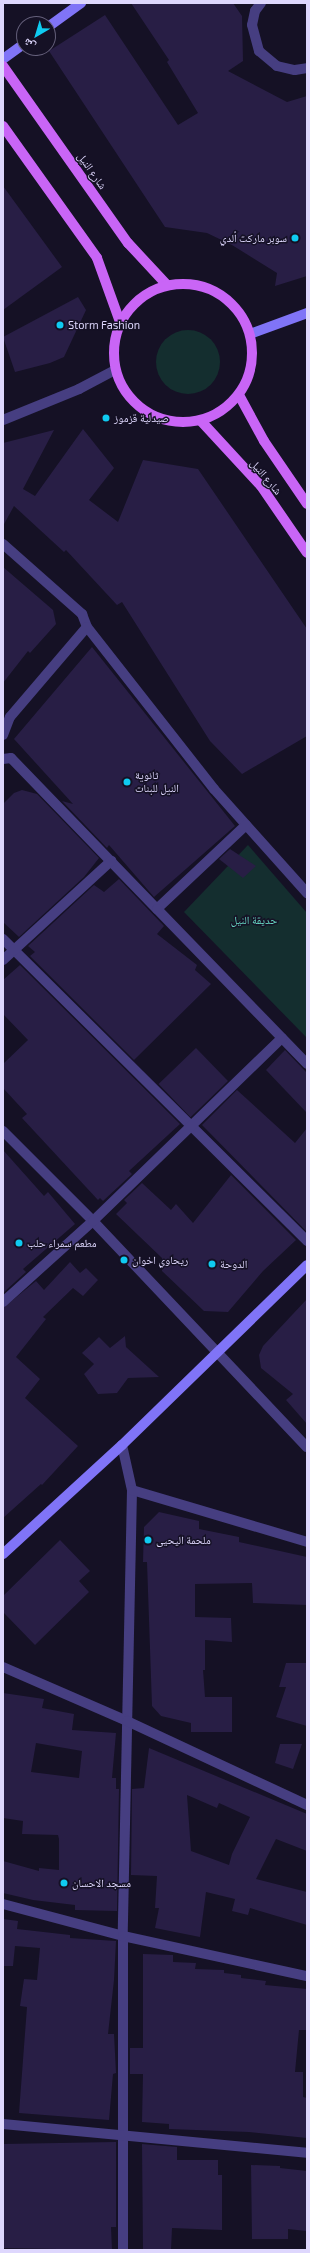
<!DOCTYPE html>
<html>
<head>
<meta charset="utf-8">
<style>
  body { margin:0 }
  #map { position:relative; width:310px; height:2253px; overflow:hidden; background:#151125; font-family:"Exo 2","Noto Naskh Arabic",sans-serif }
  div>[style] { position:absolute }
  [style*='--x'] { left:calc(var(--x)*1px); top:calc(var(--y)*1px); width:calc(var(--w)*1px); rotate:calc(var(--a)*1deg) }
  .green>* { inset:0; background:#142e2f }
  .round { border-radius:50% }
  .building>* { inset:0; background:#281e45; transform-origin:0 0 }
  .street>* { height:10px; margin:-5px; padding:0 5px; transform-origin:5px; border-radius:5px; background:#463e81 }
  .secondary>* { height:10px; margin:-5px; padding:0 5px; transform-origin:5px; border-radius:5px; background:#8074f7 }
  .primary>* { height:10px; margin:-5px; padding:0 5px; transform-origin:5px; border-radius:5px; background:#c965f6 }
  .primary>.ring { margin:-5px; padding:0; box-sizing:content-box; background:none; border:10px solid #c965f6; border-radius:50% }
  .dots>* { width:11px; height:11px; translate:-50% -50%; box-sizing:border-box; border:2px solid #151125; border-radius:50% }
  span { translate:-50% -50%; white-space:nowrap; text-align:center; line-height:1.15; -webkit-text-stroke:3px #151125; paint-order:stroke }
  .street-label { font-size:11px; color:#ded7fd }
  .poi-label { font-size:11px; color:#ded7fd }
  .right { translate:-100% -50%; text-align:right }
  .left { translate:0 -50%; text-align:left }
  .park-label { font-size:11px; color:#67d9c4 }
  .frame { position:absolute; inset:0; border:4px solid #ded7fd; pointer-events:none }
  .north { position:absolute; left:16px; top:16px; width:40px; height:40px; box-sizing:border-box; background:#151125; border:1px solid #65607b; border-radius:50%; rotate:218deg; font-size:11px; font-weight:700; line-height:16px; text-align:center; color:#ded7fd }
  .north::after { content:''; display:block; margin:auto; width:14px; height:18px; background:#0fcbf1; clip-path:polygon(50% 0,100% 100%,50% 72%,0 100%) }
</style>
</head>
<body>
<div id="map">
  <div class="green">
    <div class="round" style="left:156px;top:330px;width:64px;height:64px"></div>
    <div style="clip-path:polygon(248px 845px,307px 913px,307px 1038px,184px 912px)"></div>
  </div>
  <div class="building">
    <div style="clip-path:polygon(131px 3px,233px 3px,242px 16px,243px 61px,228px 71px,287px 102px,307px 96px,307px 276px,275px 286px,277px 273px,232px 245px,207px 233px,165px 227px,49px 51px,105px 15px,178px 125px,198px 113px,167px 62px,169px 60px)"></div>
    <div style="clip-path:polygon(3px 186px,62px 267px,3px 310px)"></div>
    <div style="clip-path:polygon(78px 297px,86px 310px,64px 357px,50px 363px,15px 372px,3px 337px)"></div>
    <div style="clip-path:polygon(83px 429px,114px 468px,89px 500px,118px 522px,143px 460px,198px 469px,307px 629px,307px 736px,242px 774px,210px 741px,122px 602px,117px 605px,66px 550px,64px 552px,14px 506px,3px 526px,3px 443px,54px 430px,23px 489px,35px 496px)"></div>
    <div style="clip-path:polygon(3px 567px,53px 610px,56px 624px,30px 653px,28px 651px,3px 683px)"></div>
    <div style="clip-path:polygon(92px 647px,235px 826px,154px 897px,109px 845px,107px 848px,62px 801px,73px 804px,14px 739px)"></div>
    <div style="clip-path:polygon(22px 790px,37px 794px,99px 858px,84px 877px,19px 937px,3px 922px,3px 804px,14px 793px)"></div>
    <div style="clip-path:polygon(230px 849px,256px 866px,243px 878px,219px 859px)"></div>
    <div style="clip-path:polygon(119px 879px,164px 926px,157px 934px,197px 965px,195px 970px,211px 984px,134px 1060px,30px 956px,35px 952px,28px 946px,94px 885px,104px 892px)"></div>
    <div style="clip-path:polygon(20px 965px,180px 1124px,129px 1171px,132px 1174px,103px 1201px,100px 1198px,98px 1200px,22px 1118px,27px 1114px,3px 1088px,3px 1064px,28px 1040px,3px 1014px,3px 980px)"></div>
    <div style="left:196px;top:1048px;width:46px;height:52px;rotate:46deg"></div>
    <div style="clip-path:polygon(285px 1050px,307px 1073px,307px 1113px,266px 1070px)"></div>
    <div style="clip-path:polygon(237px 1090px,295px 1143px,307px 1128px,306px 1231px,202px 1125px)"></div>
    <div style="clip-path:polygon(3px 1150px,44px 1196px,48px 1192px,75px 1224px,23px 1269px,26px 1272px,3px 1293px)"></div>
    <div style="clip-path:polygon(231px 1175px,296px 1240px,263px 1271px,228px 1312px,204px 1311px,162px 1271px,162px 1258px,116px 1214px,127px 1203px,124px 1200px,142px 1183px,171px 1210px,176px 1204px,193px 1223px)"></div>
    <div style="clip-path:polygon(70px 1262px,80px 1273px,86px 1268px,98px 1280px,83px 1296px,73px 1288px,43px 1317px,46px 1319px,16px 1357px,40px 1379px,25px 1398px,78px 1446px,42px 1485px,41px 1484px,3px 1518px,3px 1308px,36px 1281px,44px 1290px)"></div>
    <div style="clip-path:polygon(307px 1299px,307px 1424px,286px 1400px,293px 1394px,261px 1368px,259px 1355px,263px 1346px)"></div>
    <div style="clip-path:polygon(125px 1336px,126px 1347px,159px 1377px,128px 1378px,117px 1393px,98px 1394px,84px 1374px,94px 1364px,82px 1353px,99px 1337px,110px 1348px)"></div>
    <div style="clip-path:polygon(159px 1512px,199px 1521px,199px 1529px,239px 1537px,239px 1542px,307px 1557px,307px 1605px,253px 1603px,252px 1583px,195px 1584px,195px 1617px,231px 1618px,232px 1642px,205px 1640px,205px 1670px,203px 1670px,205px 1697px,232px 1697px,232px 1732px,191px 1732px,191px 1723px,161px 1716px,152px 1706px,147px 1562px,143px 1562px,144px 1527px)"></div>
    <div style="clip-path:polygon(60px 1540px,90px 1571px,79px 1581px,89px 1592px,35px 1645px,3px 1612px,3px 1596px)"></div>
    <div style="clip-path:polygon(286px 1663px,307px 1663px,307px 1726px,276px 1717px,286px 1687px,279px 1687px)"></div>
    <div style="clip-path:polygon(evenodd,3px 1693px,44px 1699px,42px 1708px,74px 1714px,72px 1730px,116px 1733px,112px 1778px,116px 1778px,116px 1789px,119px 1789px,117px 1911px,75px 1910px,75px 1905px,33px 1900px,3px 1893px,3px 1861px,39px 1871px,39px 1868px,59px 1870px,59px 1839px,58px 1835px,22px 1834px,23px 1821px,3px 1818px,3px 1693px,36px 1743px,82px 1751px,79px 1778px,31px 1772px,36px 1743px)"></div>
    <div style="clip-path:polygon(280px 1744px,302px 1744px,293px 1769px,275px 1763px)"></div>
    <div style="clip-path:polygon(evenodd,149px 1748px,307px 1814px,307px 1851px,276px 1839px,256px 1879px,307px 1892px,307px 1925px,250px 1908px,248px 1915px,232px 1911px,235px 1899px,206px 1892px,200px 1937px,155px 1928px,159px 1908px,155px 1908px,157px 1876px,131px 1875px,132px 1789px,144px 1788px,149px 1748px,187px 1795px,217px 1808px,219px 1803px,250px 1817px,232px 1854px,229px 1865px,191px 1851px,187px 1795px)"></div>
    <div style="clip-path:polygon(3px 1919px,18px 1921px,17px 1929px,70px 1935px,70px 1938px,116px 1941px,114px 1980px,108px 2034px,114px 2034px,116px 2073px,113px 2074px,109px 2120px,19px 2113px,27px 2007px,20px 2006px,24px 1979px,37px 1980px,40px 1948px,15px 1946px,13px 1966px,3px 1966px)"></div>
    <div style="clip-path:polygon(143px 1954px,173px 1955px,173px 1962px,196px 1963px,195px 1969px,224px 1970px,224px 1973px,241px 1975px,241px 1978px,266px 1981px,265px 1985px,307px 1989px,307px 2030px,299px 2030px,295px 2072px,303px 2072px,303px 2097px,307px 2098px,307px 2138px,249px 2132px,169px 2129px,169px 2124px,142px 2122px,143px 2074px,130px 2074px,130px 2048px,143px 2048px)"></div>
    <div style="clip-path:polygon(116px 2142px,116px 2227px,111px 2227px,112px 2250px,3px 2248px,3px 2144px)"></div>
    <div style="clip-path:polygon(142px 2144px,177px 2147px,177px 2160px,218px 2160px,218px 2175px,222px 2175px,222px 2230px,172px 2228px,171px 2250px,143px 2250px)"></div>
    <div style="clip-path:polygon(251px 2165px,280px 2166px,280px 2168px,307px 2171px,306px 2231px,288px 2229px,288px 2239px,252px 2239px)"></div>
  </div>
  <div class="street">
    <div style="--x:261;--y:3;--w:10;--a:127"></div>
    <div style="--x:255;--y:11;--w:14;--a:102"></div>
    <div style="--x:252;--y:25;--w:27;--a:75"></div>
    <div style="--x:259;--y:51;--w:23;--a:40"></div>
    <div style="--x:277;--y:66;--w:18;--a:13"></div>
    <div style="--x:295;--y:70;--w:12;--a:-9"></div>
    <div style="--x:3;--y:420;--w:82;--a:-22.2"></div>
    <div style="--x:79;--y:389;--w:41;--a:-27.8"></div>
    <div style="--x:3;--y:544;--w:106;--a:41.5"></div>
    <div style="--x:82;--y:614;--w:14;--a:69"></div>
    <div style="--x:87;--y:627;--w:206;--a:51.9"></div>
    <div style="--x:214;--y:789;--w:140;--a:48.2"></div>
    <div style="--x:3;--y:735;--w:19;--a:-69"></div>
    <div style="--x:10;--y:717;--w:118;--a:-49.5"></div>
    <div style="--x:3;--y:759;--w:8;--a:-7"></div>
    <div style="--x:11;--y:758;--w:210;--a:46"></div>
    <div style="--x:246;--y:825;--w:122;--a:136.7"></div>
    <div style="--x:157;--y:909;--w:216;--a:45.9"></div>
    <div style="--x:3;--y:939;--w:429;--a:44.8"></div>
    <div style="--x:3;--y:960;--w:147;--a:-42.5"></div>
    <div style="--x:3;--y:1131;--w:127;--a:45"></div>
    <div style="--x:93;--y:1221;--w:311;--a:46.6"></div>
    <div style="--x:3;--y:1302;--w:121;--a:-42"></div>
    <div style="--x:93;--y:1221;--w:263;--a:-44.1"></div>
    <div style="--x:122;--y:1445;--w:46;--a:77.5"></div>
    <div style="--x:132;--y:1490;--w:446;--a:91.2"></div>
    <div style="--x:123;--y:1936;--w:314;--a:90"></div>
    <div style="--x:132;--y:1490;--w:183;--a:16.5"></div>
    <div style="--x:3;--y:1667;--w:135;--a:23.5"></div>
    <div style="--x:127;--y:1721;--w:199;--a:25"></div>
    <div style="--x:3;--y:1904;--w:124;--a:14.9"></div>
    <div style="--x:123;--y:1936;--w:188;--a:12.3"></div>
    <div style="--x:3;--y:2124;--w:305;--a:5.4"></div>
  </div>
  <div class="secondary">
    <div style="--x:48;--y:27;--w:41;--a:-36"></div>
    <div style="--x:3;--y:59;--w:26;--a:-36"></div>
    <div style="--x:250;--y:334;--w:61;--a:-20.2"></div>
    <div style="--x:3;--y:1554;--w:161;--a:-42.5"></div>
    <div style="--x:122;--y:1445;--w:258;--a:-44.2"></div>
  </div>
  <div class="primary">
    <div style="--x:3;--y:66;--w:217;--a:54.8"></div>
    <div style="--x:128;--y:243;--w:57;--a:47.1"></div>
    <div style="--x:3;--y:126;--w:162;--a:54.5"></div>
    <div style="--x:97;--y:258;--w:68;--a:70.2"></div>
    <div class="ring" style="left:114px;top:284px;width:128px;height:128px"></div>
    <div style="--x:239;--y:395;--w:52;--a:61.5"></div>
    <div style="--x:264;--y:441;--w:76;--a:55.7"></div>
    <div style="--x:201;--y:421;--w:88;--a:47.3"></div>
    <div style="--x:261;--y:486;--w:81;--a:55.5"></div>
  </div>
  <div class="dots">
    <div style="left:295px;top:238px;background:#0fcbf1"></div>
    <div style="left:60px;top:325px;background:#0fcbf1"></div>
    <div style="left:106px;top:418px;background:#0fcbf1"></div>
    <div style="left:127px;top:782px;background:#0fcbf1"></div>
    <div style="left:19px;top:1243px;background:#0fcbf1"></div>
    <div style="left:124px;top:1260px;background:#0fcbf1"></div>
    <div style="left:212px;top:1264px;background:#0fcbf1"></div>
    <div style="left:148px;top:1540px;background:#0fcbf1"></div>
    <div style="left:64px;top:1883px;background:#0fcbf1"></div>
  </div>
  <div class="street-label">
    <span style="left:92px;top:171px;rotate:55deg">شارع النيل</span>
    <span style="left:266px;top:477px;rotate:50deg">شارع النيل</span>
  </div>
  <div class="poi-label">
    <span class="right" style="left:287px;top:238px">سوبر ماركت ألدي</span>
    <span class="left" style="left:68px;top:325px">Storm Fashion</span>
    <span class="left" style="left:114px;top:418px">صيدلية قزموز</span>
    <span class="left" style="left:135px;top:782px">ثانوية<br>النيل للبنات</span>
    <span class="left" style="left:27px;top:1243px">مطعم سمراء حلب</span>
    <span class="left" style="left:132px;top:1260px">ريحاوي اخوان</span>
    <span class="left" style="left:220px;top:1264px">الدوحة</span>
    <span class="left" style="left:156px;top:1540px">ملحمة اليحيى</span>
    <span class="left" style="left:72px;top:1883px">مسجد الاحسان</span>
  </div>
  <div class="park-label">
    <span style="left:254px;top:920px">حديقة النيل</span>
  </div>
  <div class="frame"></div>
  <div class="north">ش</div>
</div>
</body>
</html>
